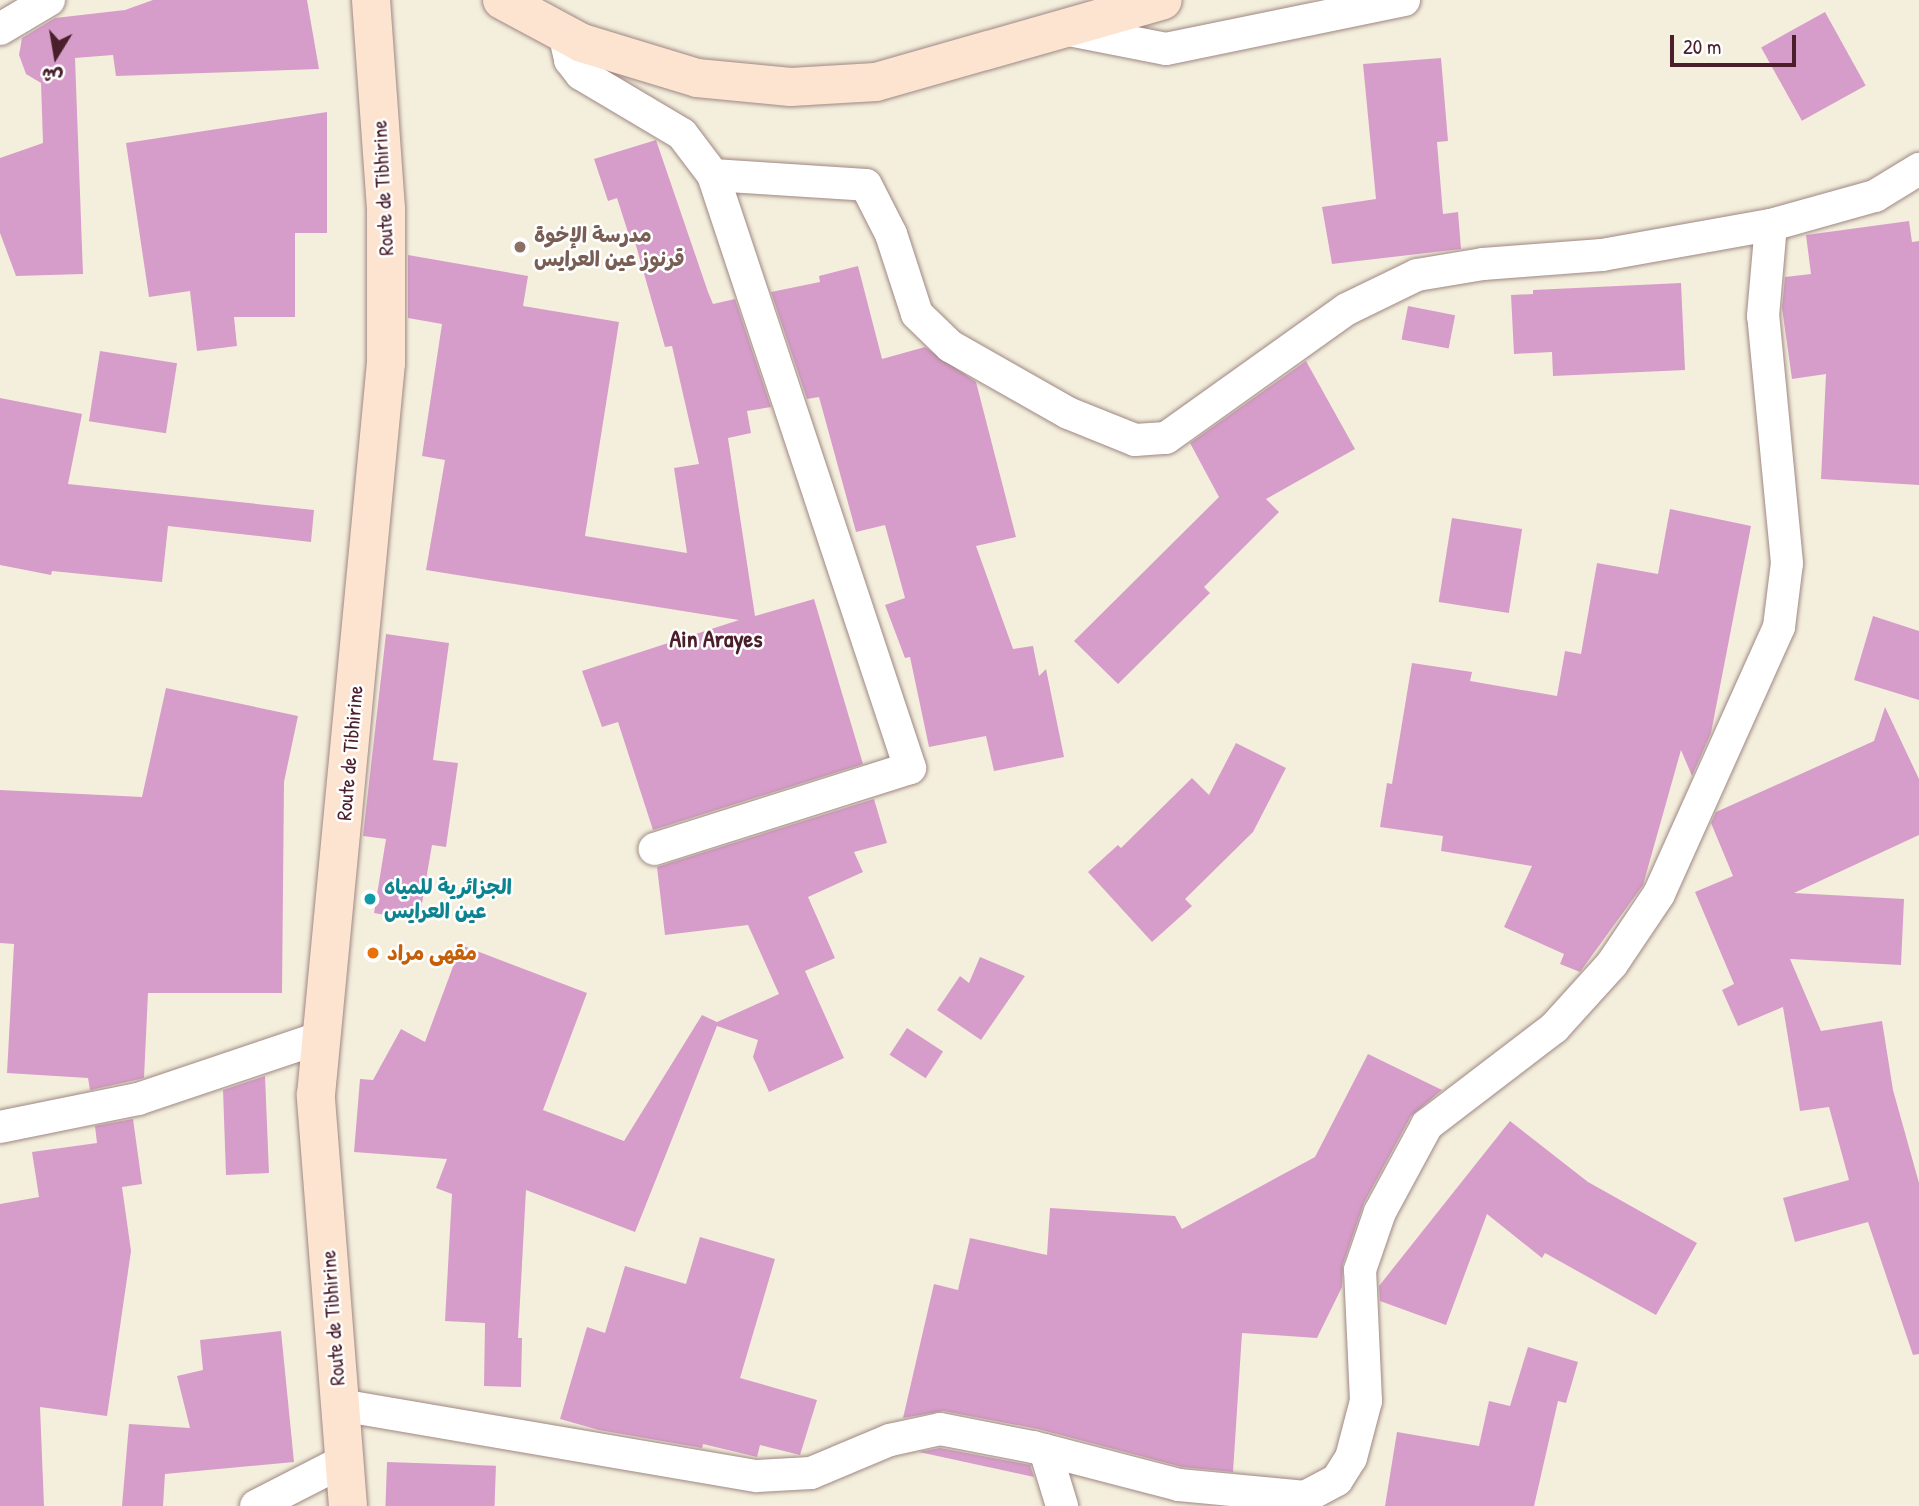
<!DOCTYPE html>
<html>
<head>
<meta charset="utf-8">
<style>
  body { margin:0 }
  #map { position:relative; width:1919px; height:1506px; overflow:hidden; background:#f4efdc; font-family:"Patrick Hand","Playpen Sans Arabic",sans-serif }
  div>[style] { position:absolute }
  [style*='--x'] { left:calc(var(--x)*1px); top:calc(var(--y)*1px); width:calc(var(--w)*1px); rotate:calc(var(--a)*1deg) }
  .building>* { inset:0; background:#d79dca; transform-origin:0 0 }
  .roads { filter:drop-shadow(0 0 2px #9f8784) drop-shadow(0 0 2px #9f8784) }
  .street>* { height:32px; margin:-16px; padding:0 16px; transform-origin:16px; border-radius:16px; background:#fff }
  .secondary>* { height:38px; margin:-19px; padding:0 19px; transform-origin:19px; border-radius:19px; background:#fde4d1 }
  .dots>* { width:19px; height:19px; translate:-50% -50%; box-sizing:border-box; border:4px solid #fff; border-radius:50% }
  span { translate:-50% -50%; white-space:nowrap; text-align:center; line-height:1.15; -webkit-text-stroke:5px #fff; paint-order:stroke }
  .street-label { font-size:21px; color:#4a1f2b }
  .education-label { font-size:21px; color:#785e54; font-weight:700 }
  .left { translate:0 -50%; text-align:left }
  .culture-label { font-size:21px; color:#0d838f; font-weight:700 }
  .food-label { font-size:21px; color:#c56008; font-weight:700 }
  .quarter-label { font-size:24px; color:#4a1f2b; font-weight:700 }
  .north { position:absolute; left:21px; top:21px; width:70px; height:70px; -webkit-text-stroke:5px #fff; paint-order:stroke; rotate:191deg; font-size:19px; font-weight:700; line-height:28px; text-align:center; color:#4a1f2b }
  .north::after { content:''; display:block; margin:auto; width:24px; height:32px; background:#4a1f2b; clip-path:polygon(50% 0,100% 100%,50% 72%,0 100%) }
  .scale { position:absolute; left:1670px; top:35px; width:126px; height:32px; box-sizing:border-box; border:4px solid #4a1f2b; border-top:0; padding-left:9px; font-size:21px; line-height:24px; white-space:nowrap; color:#4a1f2b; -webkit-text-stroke:5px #fff; paint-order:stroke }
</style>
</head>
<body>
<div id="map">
  <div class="building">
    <div style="clip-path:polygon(153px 0,307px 0,319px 69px,116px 76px,113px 55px,75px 58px,83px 274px,16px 276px,0 233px,0 158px,43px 143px,41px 83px,26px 74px,19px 55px,22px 38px,55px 18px,125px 10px)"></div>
    <div style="left:1825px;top:12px;width:84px;height:73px;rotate:61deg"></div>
    <div style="clip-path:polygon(1441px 58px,1448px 141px,1437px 142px,1443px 214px,1458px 212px,1461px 249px,1332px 264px,1322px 207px,1376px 199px,1363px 64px)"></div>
    <div style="clip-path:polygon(327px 112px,327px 233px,295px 233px,295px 317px,234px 317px,237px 346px,197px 351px,190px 291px,149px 297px,126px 143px)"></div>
    <div style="clip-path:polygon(656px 140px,708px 292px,713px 304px,735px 299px,771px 407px,747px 411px,751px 433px,728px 438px,755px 616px,814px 599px,863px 764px,653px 830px,618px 722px,602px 727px,582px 671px,739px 620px,426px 570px,445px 460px,422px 456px,442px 324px,408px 318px,408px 255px,528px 276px,523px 306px,619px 322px,585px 536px,687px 553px,674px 468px,699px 464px,672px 346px,665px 347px,633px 235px,632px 245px,617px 198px,608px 201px,594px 159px)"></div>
    <div style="clip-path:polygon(1909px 221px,1912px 242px,1919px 241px,1919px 485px,1821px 479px,1826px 374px,1792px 379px,1782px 308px,1785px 277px,1811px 274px,1806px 235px)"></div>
    <div style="clip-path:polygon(858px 266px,882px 359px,925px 347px,976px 382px,1016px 537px,976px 546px,1013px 649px,1033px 646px,1039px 676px,1046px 669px,1064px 757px,994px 771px,986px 736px,929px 747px,910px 657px,905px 658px,885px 605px,905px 598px,885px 525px,856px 532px,819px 397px,807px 399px,771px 292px,820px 282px,819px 276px)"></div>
    <div style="clip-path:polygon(1681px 283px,1685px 370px,1553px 376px,1552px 352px,1514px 354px,1511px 295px,1533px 294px,1533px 290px)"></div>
    <div style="left:1408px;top:306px;width:48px;height:34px;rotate:11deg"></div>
    <div style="left:100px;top:351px;width:78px;height:71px;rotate:9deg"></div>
    <div style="clip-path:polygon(1306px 361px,1355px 449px,1266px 499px,1279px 512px,1204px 587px,1210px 593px,1118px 684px,1074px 641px,1219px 497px,1190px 443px)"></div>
    <div style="clip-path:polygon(0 398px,82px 414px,68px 484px,314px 510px,311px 542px,168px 526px,162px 582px,52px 571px,51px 575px,0 565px)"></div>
    <div style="clip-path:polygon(1670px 509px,1751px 526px,1711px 733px,1692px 776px,1681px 750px,1643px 885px,1580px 972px,1560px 964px,1564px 954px,1504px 927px,1532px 866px,1441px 851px,1443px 836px,1380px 827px,1387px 783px,1392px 784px,1412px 663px,1472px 672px,1470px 681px,1557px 696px,1565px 651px,1581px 654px,1597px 563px,1658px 574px)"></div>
    <div style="left:1452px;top:518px;width:71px;height:85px;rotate:9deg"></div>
    <div style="clip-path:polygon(1873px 616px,1919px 631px,1919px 700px,1854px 680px)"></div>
    <div style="clip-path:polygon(386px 634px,449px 643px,433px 760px,458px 763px,446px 847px,432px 845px,419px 921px,374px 913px,386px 839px,363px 836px)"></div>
    <div style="clip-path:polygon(166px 688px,298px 716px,284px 782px,282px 993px,148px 993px,144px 1078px,136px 1080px,90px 1090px,88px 1078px,7px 1073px,14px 944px,0 943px,0 790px,142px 797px)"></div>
    <div style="clip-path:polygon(1885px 707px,1919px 779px,1919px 835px,1794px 893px,1904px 899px,1901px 965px,1790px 959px,1821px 1031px,1882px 1021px,1893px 1090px,1919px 1183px,1919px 1354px,1913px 1355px,1868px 1222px,1795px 1242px,1783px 1198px,1849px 1180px,1829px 1107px,1800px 1111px,1783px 1007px,1738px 1026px,1722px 990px,1734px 984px,1695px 892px,1733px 876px,1711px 823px,1716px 812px,1874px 741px)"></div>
    <div style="clip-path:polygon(1236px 743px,1286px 768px,1253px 832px,1185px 899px,1192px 906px,1152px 942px,1088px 872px,1118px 845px,1121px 848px,1192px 778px,1209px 795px)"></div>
    <div style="clip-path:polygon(874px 799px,887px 843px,854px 852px,863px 872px,808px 897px,835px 958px,805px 971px,844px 1058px,769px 1092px,753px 1057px,758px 1040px,717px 1026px,635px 1232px,526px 1190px,518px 1338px,522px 1338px,521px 1387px,484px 1386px,485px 1323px,445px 1321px,452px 1194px,436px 1188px,447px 1159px,354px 1152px,360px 1079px,373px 1080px,401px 1029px,425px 1042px,461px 945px,587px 993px,543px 1110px,624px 1141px,702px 1015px,717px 1022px,779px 994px,748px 925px,665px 935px,657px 867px)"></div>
    <div style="clip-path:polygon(980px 957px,1025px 976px,981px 1040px,937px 1010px,960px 976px,969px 983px)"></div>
    <div style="left:907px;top:1028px;width:43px;height:32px;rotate:33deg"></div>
    <div style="clip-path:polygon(1368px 1054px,1442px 1090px,1411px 1116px,1364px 1203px,1343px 1264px,1342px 1287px,1317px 1338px,1242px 1333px,1233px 1472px,1182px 1467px,1038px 1429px,943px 1411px,903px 1418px,934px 1284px,958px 1290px,970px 1238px,1047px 1255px,1050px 1208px,1175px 1216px,1182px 1229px,1315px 1157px)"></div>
    <div style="clip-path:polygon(265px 1076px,269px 1173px,226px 1175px,223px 1090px)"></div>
    <div style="clip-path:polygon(133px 1119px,142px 1184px,122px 1187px,131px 1251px,107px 1416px,40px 1407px,44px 1506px,0 1506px,0 1204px,39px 1197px,32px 1152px,97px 1143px,95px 1126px)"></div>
    <div style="clip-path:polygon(1510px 1121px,1588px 1182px,1697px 1243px,1656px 1315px,1545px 1253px,1542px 1258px,1487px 1214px,1446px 1325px,1380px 1301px,1379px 1286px)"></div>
    <div style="clip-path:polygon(700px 1237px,775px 1259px,740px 1378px,817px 1400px,800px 1455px,760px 1445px,757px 1457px,703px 1444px,702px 1448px,599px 1430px,560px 1419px,587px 1327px,605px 1333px,625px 1266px,686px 1284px)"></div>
    <div style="clip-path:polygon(281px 1331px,294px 1462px,165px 1474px,163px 1506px,122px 1506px,129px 1424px,190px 1428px,177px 1376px,203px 1370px,200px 1340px)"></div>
    <div style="clip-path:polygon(1528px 1347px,1578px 1362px,1566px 1403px,1558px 1401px,1534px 1506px,1385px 1506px,1397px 1432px,1479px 1446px,1489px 1401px,1510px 1406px)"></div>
    <div style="clip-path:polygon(940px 1448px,1030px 1465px,1034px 1477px,919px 1452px)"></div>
    <div style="left:387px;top:1462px;width:109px;height:44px;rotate:2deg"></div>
  </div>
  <div class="roads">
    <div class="street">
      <div style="--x:1059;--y:28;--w:109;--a:11.1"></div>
      <div style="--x:1166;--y:49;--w:243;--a:-11.6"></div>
      <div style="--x:0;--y:29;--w:57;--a:-30.6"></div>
      <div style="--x:564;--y:33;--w:28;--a:77"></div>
      <div style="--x:570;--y:60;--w:18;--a:52"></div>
      <div style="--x:581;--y:74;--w:117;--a:30.7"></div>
      <div style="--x:682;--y:134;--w:51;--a:52.9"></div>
      <div style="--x:713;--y:175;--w:625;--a:71.62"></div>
      <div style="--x:910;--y:768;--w:268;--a:162.4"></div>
      <div style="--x:713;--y:175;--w:153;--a:3.7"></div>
      <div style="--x:866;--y:185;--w:55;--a:63"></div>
      <div style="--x:891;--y:234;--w:84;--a:72"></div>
      <div style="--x:917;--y:314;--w:46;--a:44.1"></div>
      <div style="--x:950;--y:346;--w:136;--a:29.6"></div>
      <div style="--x:1068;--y:413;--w:72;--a:21.9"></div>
      <div style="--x:1135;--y:440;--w:31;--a:-4"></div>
      <div style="--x:1166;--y:438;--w:222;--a:-35.5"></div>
      <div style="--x:1347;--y:309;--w:78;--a:-25.9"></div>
      <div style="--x:1417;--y:275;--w:67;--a:-9.5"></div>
      <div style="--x:1483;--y:264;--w:119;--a:-4.3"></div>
      <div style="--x:1602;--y:255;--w:172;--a:-10.1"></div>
      <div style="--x:1771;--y:225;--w:108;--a:-15.6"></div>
      <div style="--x:1875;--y:196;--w:52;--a:-31.5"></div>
      <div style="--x:0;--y:1127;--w:141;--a:-11.5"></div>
      <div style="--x:138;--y:1099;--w:194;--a:-18.6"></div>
      <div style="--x:340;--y:1405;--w:423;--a:9.7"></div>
      <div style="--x:757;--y:1476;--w:54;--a:-3.2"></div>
      <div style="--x:811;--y:1473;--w:86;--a:-22.7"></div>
      <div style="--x:890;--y:1440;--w:51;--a:-12.4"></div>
      <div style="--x:940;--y:1429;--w:95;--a:11"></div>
      <div style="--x:1033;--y:1447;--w:151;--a:14.6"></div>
      <div style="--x:1179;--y:1485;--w:127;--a:5.4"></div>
      <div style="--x:1305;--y:1497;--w:36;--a:-28"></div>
      <div style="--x:1337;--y:1480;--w:26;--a:-58"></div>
      <div style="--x:1351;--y:1458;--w:59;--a:-75.3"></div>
      <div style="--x:1366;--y:1401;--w:131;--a:-92.6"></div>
      <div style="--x:1360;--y:1270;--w:61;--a:-71"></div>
      <div style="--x:1380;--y:1212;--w:99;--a:-61.6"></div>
      <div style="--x:1427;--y:1125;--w:160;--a:-37.4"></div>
      <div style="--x:1554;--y:1028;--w:86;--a:-47.8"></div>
      <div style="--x:1612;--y:964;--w:84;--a:-56.1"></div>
      <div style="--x:1659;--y:894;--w:293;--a:-65.8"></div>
      <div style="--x:1779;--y:627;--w:64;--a:-82.9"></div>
      <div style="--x:1787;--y:563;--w:248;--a:-95.5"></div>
      <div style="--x:1763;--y:316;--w:91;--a:-85"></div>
      <div style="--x:1045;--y:1450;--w:59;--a:73.1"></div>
      <div style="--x:256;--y:1506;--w:99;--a:-27.1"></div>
    </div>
    <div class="secondary">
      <div style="--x:502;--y:0;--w:91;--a:28.3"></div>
      <div style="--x:582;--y:43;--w:120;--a:16.9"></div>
      <div style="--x:697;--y:78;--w:94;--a:5.5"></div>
      <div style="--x:791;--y:87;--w:85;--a:-3.4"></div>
      <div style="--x:876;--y:82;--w:298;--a:-15.9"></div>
      <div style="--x:348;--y:1506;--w:412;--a:-94.5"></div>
      <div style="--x:316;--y:1095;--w:735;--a:-84.54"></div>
      <div style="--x:386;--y:363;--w:154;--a:-90"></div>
      <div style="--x:386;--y:209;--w:210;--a:-94.1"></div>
    </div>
  </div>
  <div class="dots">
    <div style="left:520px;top:247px;background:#8d6e63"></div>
    <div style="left:370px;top:899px;background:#0f9aa8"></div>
    <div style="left:373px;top:953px;background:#e8710a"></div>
  </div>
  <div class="street-label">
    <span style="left:383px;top:188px;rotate:-93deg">Route de Tibhirine</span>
    <span style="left:350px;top:753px;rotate:-85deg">Route de Tibhirine</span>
    <span style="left:333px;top:1318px;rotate:-94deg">Route de Tibhirine</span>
  </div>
  <div class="education-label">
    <span class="left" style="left:534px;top:247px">مدرسة الإخوة<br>قرنوز عين العرايس</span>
  </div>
  <div class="culture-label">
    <span class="left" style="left:384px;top:899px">الجزائرية للمياه<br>عين العرايس</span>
  </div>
  <div class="food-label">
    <span class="left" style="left:387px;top:953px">مقهى مراد</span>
  </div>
  <div class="quarter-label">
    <span style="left:716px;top:639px">Ain Arayes</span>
  </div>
  <div class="north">ش</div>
  <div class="scale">20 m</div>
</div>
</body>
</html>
